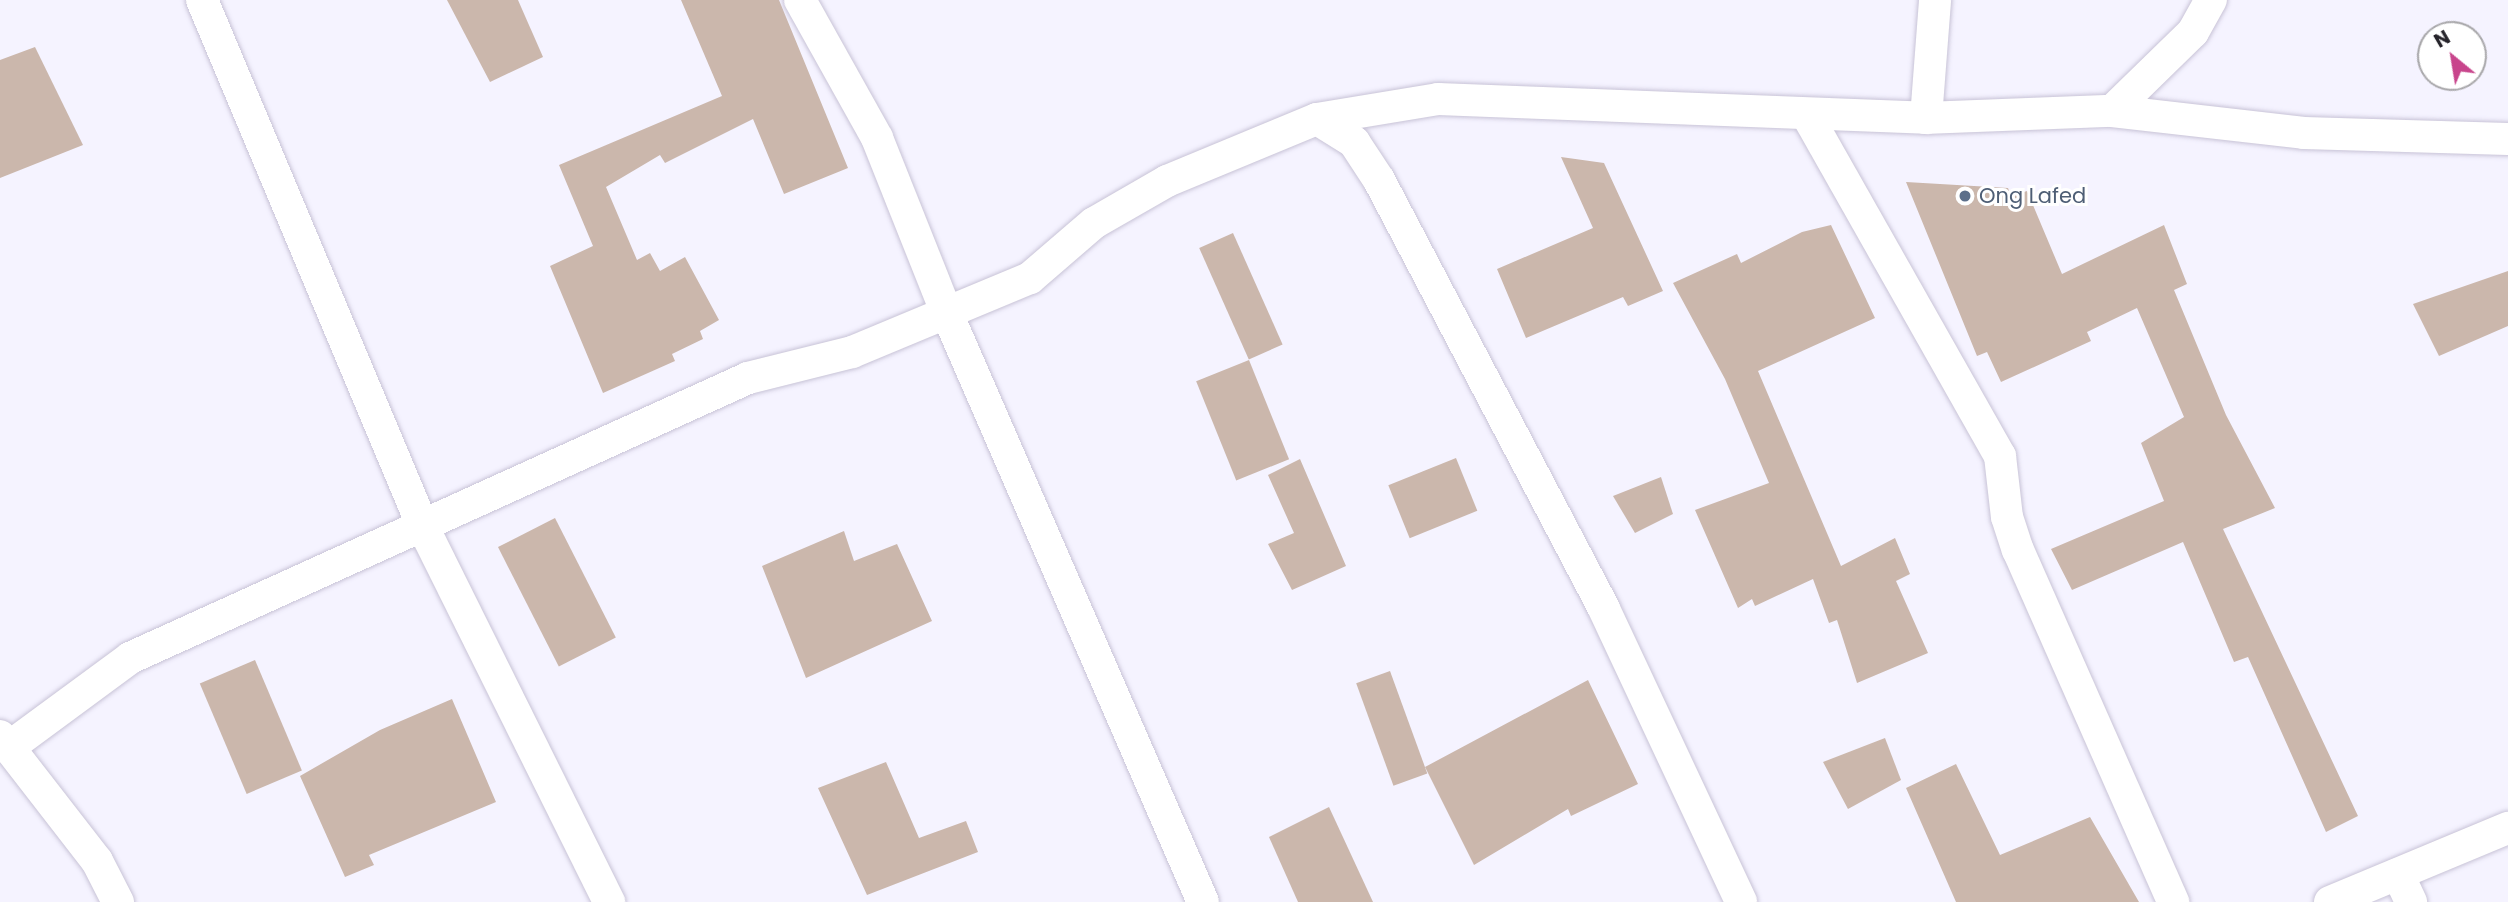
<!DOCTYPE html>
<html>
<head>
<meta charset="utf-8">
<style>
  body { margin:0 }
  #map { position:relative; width:2508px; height:902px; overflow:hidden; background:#f5f3ff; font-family:Poppins,sans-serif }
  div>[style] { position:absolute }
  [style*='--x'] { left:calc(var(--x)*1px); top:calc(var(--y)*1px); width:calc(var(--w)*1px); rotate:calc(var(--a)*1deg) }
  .building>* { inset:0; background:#cbb7ac; transform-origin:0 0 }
  .roads { filter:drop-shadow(0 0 2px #c8c3d7) drop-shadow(0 0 2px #c8c3d7) }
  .minor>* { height:32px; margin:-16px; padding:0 16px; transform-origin:16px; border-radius:16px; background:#fff }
  .dots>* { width:19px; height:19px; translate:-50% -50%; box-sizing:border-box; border:4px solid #fff; border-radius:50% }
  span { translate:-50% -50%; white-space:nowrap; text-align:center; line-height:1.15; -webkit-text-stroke:6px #fff; paint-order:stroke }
  .service-label { font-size:21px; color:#4e5e75 }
  .left { translate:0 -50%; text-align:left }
  .north { position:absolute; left:2417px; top:21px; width:70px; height:70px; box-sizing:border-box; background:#fff; border:2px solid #a8a7aa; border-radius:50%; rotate:330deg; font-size:19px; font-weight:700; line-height:28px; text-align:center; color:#26242b }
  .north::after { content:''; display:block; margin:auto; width:24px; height:32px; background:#c8458c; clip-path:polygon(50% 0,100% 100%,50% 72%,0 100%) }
</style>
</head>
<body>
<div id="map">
  <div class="building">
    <div style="clip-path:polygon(447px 0,518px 0,543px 57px,490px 82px)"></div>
    <div style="clip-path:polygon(681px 0,779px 0,848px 168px,784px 194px,753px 119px,665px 163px,660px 155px,606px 187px,637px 260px,650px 253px,660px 271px,685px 257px,719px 320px,700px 331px,703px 339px,672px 354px,675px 361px,603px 393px,550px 266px,593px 246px,559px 165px,722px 96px)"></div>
    <div style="clip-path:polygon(35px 47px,83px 145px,0 178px,0 60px)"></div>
    <div style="clip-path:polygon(1561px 157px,1604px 163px,1663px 291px,1628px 306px,1623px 297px,1526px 338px,1497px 269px,1593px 228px)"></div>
    <div style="clip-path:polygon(1906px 182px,2008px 188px,2011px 196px,2027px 191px,2062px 274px,2164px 225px,2187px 284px,2174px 290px,2226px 415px,2275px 508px,2223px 529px,2358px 816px,2326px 832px,2248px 657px,2234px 662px,2183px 542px,2072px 590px,2051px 549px,2164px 501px,2141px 443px,2184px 417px,2137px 308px,2087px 332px,2091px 341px,2001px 382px,1987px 352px,1977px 356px)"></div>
    <div style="clip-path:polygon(1831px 225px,1875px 318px,1758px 371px,1841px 566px,1895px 538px,1910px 574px,1896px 581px,1928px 653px,1857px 683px,1837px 620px,1829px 623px,1813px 579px,1755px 606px,1752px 599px,1738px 608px,1695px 510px,1769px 483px,1725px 379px,1673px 283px,1737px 254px,1741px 263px,1802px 232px)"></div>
    <div style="left:1233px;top:233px;width:122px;height:37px;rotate:66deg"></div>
    <div style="clip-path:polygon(2508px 271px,2508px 326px,2439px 356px,2413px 304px)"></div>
    <div style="left:1249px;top:360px;width:107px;height:57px;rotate:68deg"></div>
    <div style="left:1456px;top:458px;width:57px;height:73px;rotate:68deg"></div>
    <div style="clip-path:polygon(1300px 459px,1346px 566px,1292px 590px,1268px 544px,1294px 533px,1268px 475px)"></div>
    <div style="clip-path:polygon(1661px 477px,1673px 514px,1635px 533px,1613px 496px)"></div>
    <div style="left:555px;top:518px;width:134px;height:64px;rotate:63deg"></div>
    <div style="clip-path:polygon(844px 531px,854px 561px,897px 544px,932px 621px,806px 678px,762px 566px)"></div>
    <div style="left:255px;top:660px;width:120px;height:60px;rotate:67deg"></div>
    <div style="left:1390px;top:671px;width:109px;height:36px;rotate:70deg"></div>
    <div style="clip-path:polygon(1588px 680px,1638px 784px,1571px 816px,1568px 809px,1474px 865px,1425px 767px)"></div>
    <div style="clip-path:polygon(452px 699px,496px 802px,369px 855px,374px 865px,345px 877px,300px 776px,380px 730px)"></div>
    <div style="clip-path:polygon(1885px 738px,1901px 780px,1848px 809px,1823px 762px)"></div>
    <div style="clip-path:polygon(886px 762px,919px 838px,966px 821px,978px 852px,867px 895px,818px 788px)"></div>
    <div style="clip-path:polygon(1956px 764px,2000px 855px,2090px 817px,2139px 902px,1956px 902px,1906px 788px)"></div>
    <div style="clip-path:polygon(1329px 807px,1373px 902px,1298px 902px,1269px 837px)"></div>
  </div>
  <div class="roads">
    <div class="minor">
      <div style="--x:202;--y:0;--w:571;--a:67.25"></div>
      <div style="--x:423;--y:527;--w:419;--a:63.6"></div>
      <div style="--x:800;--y:0;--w:158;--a:60.8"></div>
      <div style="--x:877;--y:138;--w:186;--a:68.3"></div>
      <div style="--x:946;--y:311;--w:644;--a:66.5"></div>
      <div style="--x:2112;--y:111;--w:113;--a:-44.3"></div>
      <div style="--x:2193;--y:32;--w:37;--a:-61"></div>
      <div style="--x:1807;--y:115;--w:392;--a:60.5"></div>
      <div style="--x:2000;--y:456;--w:61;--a:83.5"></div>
      <div style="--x:2007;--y:517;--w:35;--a:72"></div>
      <div style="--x:2018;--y:550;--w:385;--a:66.2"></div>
      <div style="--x:1926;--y:118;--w:118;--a:-85.6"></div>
      <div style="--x:1317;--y:119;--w:44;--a:31.9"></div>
      <div style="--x:1354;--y:142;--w:45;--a:56.7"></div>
      <div style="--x:1379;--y:180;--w:484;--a:62.3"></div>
      <div style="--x:1604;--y:609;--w:323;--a:64.9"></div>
      <div style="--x:0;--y:736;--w:158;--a:52.2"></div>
      <div style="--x:97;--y:861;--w:46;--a:62.9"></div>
      <div style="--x:8;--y:748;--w:152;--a:-36.4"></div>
      <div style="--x:130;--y:658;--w:678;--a:-24.37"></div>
      <div style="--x:748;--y:378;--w:107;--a:-14"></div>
      <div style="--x:852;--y:352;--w:193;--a:-22.6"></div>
      <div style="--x:1030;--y:278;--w:84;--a:-40.7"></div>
      <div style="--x:1094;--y:223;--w:84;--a:-29.9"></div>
      <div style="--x:1167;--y:181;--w:162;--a:-22.5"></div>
      <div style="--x:1317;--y:119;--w:123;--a:-9.4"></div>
      <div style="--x:1438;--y:99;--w:488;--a:2.2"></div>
      <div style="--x:1926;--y:118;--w:186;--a:-2.2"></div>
      <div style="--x:2112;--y:111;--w:193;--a:6.5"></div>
      <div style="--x:2304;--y:133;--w:204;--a:1.7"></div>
      <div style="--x:2398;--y:874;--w:31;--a:65"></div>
      <div style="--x:2330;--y:902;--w:193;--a:-22.6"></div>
    </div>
  </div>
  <div class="dots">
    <div style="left:1965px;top:196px;background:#5c6f8a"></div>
  </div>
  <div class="service-label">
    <span class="left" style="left:1979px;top:196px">Ong Lafed</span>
  </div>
  <div class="north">N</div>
</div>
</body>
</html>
